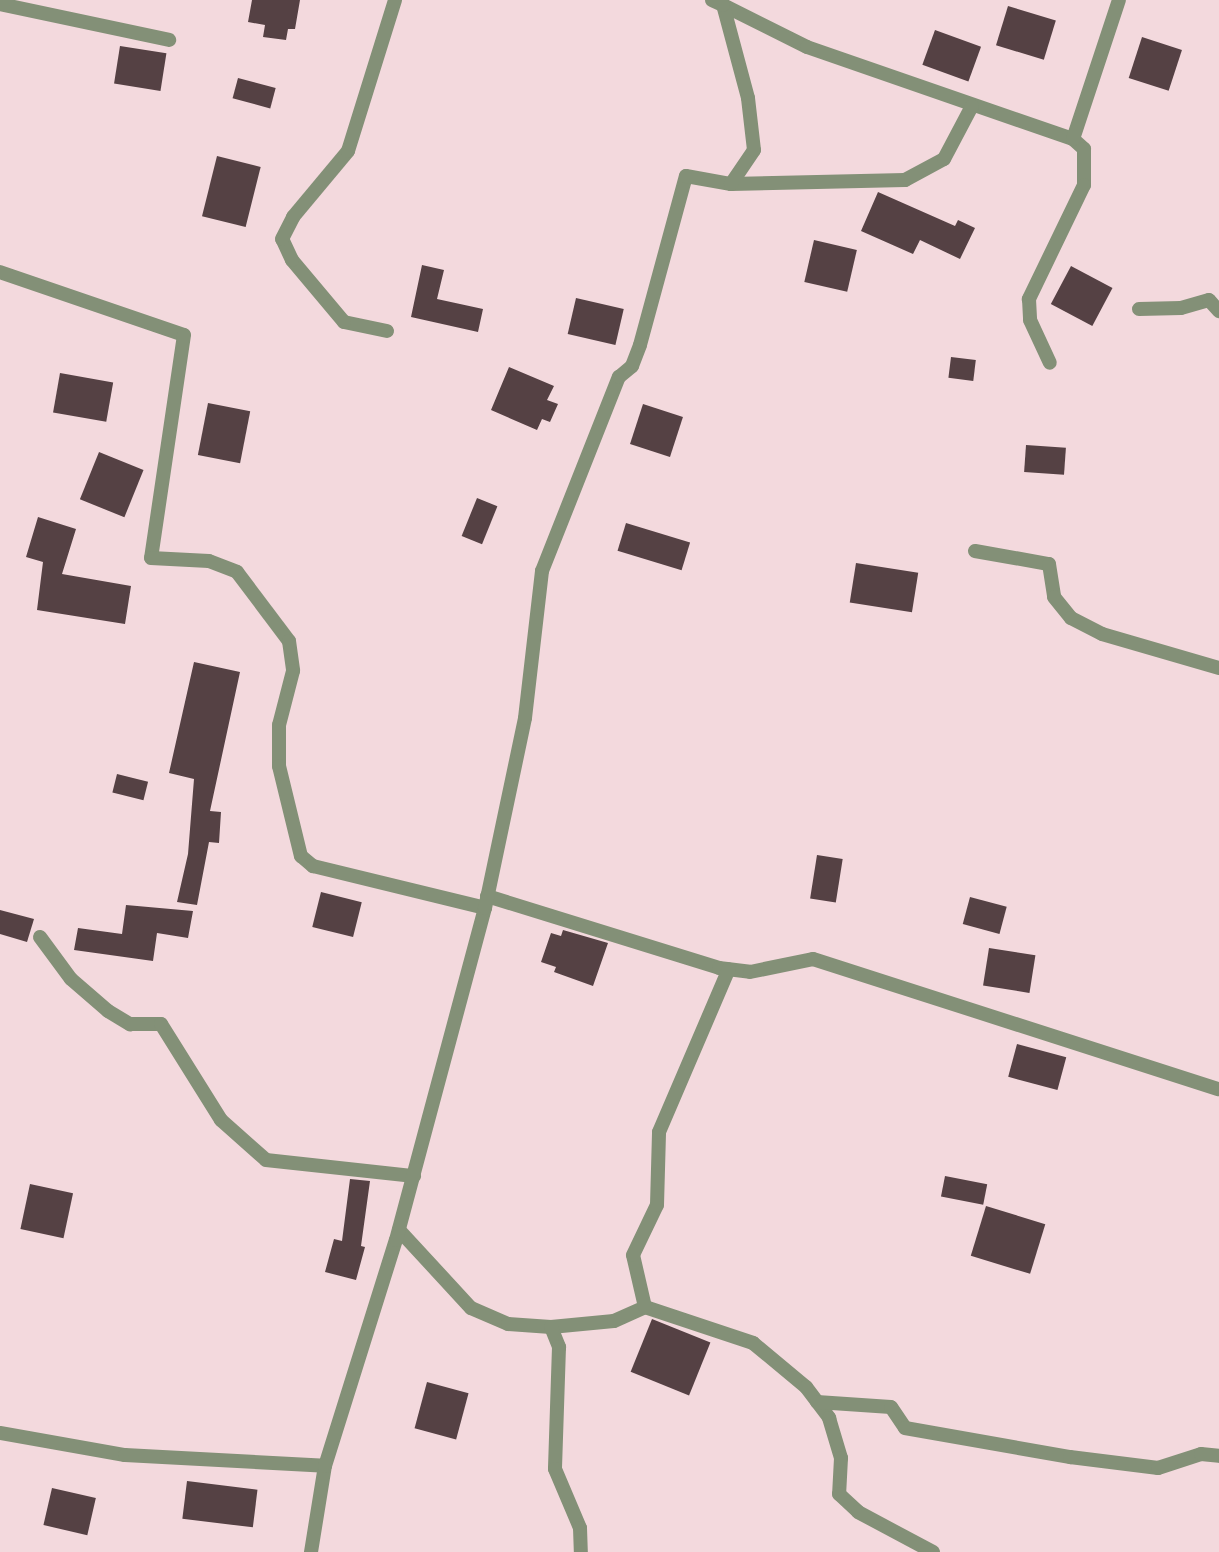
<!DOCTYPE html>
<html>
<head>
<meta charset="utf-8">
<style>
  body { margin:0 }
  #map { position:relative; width:1219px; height:1552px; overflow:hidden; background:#f3d9dd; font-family:Literata,serif }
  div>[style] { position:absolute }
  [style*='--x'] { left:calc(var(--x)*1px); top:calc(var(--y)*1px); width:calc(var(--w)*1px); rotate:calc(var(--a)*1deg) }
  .building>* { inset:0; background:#554144; transform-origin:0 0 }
  .street>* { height:14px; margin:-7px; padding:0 7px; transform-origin:7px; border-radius:7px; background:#839077 }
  span { translate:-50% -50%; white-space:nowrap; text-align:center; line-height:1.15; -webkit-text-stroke:7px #fff; paint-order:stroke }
</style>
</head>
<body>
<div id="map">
  <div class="building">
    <div style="clip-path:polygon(252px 0,300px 0,295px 29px,288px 29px,286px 40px,263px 37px,265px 25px,248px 22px)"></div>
    <div style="left:1008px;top:6px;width:50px;height:41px;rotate:17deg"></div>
    <div style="left:935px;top:30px;width:49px;height:37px;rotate:20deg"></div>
    <div style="left:1142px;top:37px;width:42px;height:43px;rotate:18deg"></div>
    <div style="left:120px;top:46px;width:47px;height:38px;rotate:9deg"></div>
    <div style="left:238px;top:78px;width:39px;height:21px;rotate:15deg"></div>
    <div style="left:217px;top:156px;width:45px;height:62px;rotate:14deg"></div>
    <div style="clip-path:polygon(878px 192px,955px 226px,958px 220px,975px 228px,960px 259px,920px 240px,913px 254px,861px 231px)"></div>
    <div style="left:814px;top:240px;width:44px;height:43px;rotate:13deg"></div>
    <div style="clip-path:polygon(422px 265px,444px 270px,437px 299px,483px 309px,478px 332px,411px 317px)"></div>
    <div style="left:1071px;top:266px;width:47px;height:43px;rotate:28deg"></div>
    <div style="left:576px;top:298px;width:49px;height:37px;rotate:13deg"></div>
    <div style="left:951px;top:357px;width:25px;height:21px;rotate:7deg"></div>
    <div style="clip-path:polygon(509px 367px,554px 386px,547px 400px,558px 404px,550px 422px,542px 419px,537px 430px,491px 410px)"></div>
    <div style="left:60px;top:373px;width:54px;height:40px;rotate:10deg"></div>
    <div style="left:208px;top:403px;width:43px;height:53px;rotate:11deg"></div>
    <div style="left:643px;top:404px;width:42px;height:42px;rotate:18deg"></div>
    <div style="left:1026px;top:445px;width:40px;height:27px;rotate:4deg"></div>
    <div style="left:99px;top:452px;width:48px;height:51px;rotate:22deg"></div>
    <div style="left:477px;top:498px;width:22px;height:41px;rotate:22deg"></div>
    <div style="clip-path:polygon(38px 517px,76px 529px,62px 574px,131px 586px,125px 624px,37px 610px,43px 562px,26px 557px)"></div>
    <div style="left:626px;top:523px;width:67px;height:29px;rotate:17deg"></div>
    <div style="left:856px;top:563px;width:63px;height:40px;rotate:9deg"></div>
    <div style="clip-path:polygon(194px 662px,240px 672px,210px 811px,221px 812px,219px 843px,209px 842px,197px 905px,177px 902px,188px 854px,194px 779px,169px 773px)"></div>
    <div style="left:117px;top:774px;width:32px;height:19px;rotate:14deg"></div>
    <div style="left:817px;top:855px;width:26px;height:44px;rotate:9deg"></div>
    <div style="left:321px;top:892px;width:42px;height:36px;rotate:14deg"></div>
    <div style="left:970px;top:897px;width:38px;height:28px;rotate:15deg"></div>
    <div style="clip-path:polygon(126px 905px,193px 911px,188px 938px,157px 933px,153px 961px,74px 950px,78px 928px,122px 934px)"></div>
    <div style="clip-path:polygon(0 910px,34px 919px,27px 942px,0 934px)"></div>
    <div style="clip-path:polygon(563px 930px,608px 943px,593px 986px,554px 972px,556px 967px,541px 962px,551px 933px,561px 936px)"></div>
    <div style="left:989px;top:948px;width:47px;height:38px;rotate:9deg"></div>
    <div style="left:1017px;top:1044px;width:51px;height:34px;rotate:15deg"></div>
    <div style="left:945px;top:1176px;width:43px;height:21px;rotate:11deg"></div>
    <div style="clip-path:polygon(350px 1179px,370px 1181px,361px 1246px,365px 1247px,356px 1280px,325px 1272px,334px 1239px,342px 1241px)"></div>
    <div style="left:30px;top:1184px;width:44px;height:46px;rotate:12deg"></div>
    <div style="left:986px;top:1206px;width:62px;height:52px;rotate:17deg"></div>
    <div style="left:652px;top:1319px;width:63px;height:57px;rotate:22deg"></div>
    <div style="left:427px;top:1382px;width:43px;height:48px;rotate:15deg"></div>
    <div style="left:187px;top:1481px;width:71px;height:38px;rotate:7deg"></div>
    <div style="left:52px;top:1488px;width:45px;height:38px;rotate:13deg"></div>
  </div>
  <div class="street">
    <div style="--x:0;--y:4;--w:173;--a:12"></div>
    <div style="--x:723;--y:5;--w:94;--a:26.6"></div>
    <div style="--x:807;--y:47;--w:281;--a:19.1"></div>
    <div style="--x:1073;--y:139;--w:15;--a:42"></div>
    <div style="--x:1084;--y:149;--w:36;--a:90"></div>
    <div style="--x:1084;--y:185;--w:127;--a:115.8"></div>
    <div style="--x:1029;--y:299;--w:21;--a:87"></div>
    <div style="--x:1030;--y:320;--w:47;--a:65.1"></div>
    <div style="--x:1073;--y:139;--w:146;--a:-71.7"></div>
    <div style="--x:731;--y:184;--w:174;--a:-1.3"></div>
    <div style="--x:905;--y:180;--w:44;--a:-28.3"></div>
    <div style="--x:944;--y:159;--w:60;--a:-62.2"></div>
    <div style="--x:0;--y:272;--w:194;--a:18.9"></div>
    <div style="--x:184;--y:335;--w:225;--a:98.4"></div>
    <div style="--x:151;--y:558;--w:58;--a:3"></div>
    <div style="--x:209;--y:561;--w:30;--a:21"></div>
    <div style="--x:237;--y:572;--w:86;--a:53"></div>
    <div style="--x:289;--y:641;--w:30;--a:82"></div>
    <div style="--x:293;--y:671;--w:56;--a:104.5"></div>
    <div style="--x:279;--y:725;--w:41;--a:90"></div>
    <div style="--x:279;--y:766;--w:93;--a:76.3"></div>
    <div style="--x:301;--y:856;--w:16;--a:40"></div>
    <div style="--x:313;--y:866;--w:177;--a:13.7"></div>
    <div style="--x:1139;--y:309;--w:42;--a:-1.4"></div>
    <div style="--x:1181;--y:308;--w:29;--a:-16"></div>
    <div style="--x:1209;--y:300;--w:15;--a:48"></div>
    <div style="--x:387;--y:331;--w:44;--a:-168.2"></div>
    <div style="--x:344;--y:322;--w:81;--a:-130"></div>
    <div style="--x:292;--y:260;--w:23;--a:-115"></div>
    <div style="--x:282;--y:239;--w:25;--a:-63"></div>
    <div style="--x:293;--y:217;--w:86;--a:-50.2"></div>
    <div style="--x:348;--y:151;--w:158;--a:-72.7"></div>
    <div style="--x:975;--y:551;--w:75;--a:10"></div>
    <div style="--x:1049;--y:564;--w:33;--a:81"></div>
    <div style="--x:1054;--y:597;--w:27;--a:51"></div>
    <div style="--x:1071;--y:618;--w:35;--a:27"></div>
    <div style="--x:1102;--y:634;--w:122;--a:16.2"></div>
    <div style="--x:487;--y:896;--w:243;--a:17.2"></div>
    <div style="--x:719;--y:968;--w:31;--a:7"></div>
    <div style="--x:750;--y:972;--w:64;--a:-11.7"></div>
    <div style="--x:813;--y:959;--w:426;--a:17.8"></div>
    <div style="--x:40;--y:937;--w:52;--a:53.6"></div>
    <div style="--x:71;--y:979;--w:49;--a:40.9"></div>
    <div style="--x:108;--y:1011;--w:26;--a:31"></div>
    <div style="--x:130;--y:1024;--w:31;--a:0"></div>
    <div style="--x:161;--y:1024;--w:113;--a:58"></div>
    <div style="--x:221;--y:1120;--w:60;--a:41.6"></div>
    <div style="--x:266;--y:1160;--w:149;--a:6.2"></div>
    <div style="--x:399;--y:1230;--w:106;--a:47.3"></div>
    <div style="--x:471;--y:1308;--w:40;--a:23.4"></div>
    <div style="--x:508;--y:1324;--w:43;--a:4"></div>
    <div style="--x:551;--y:1327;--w:63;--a:-5.4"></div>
    <div style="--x:614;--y:1321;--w:34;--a:-24"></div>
    <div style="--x:645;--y:1307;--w:114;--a:18.4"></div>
    <div style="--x:753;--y:1343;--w:69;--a:39.7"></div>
    <div style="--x:806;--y:1387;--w:39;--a:53"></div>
    <div style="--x:829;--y:1418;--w:42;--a:73.3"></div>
    <div style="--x:841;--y:1458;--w:36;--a:93"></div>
    <div style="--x:839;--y:1494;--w:26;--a:43"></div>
    <div style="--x:858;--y:1512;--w:85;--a:28.1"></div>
    <div style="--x:645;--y:1307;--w:53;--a:-103"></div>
    <div style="--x:633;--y:1255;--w:55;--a:-64.4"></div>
    <div style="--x:657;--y:1205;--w:73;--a:-88.4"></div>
    <div style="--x:659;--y:1132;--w:177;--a:-66.8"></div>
    <div style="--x:551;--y:1327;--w:22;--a:68"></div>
    <div style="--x:559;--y:1347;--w:122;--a:91.9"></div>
    <div style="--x:555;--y:1469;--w:64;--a:67"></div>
    <div style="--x:580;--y:1528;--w:24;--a:88"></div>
    <div style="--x:817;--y:1402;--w:74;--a:3.9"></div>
    <div style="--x:891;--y:1407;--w:25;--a:56"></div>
    <div style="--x:905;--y:1428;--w:168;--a:10"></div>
    <div style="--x:1070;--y:1457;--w:89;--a:7.1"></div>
    <div style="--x:1158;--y:1468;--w:45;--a:-18"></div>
    <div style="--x:1201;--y:1454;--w:18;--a:6"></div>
    <div style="--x:0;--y:1433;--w:127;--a:10"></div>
    <div style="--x:125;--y:1455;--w:200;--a:3.1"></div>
    <div style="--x:311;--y:1552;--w:87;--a:-80.8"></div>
    <div style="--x:325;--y:1466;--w:237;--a:-72.6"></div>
    <div style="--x:396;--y:1240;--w:344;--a:-75"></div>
    <div style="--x:485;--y:908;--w:194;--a:-78.1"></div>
    <div style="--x:525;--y:718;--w:148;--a:-83.4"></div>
    <div style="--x:542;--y:571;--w:209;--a:-68.4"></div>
    <div style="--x:619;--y:377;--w:17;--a:-40"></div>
    <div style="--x:632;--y:366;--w:22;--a:-69"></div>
    <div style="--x:640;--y:345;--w:175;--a:-74.8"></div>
    <div style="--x:686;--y:176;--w:46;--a:10.1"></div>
    <div style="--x:731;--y:184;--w:41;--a:-55.9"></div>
    <div style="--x:754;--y:150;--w:52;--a:-96.6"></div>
    <div style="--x:748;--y:98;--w:96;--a:-105"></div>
    <div style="--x:723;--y:5;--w:12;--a:-156"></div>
  </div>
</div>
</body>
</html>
